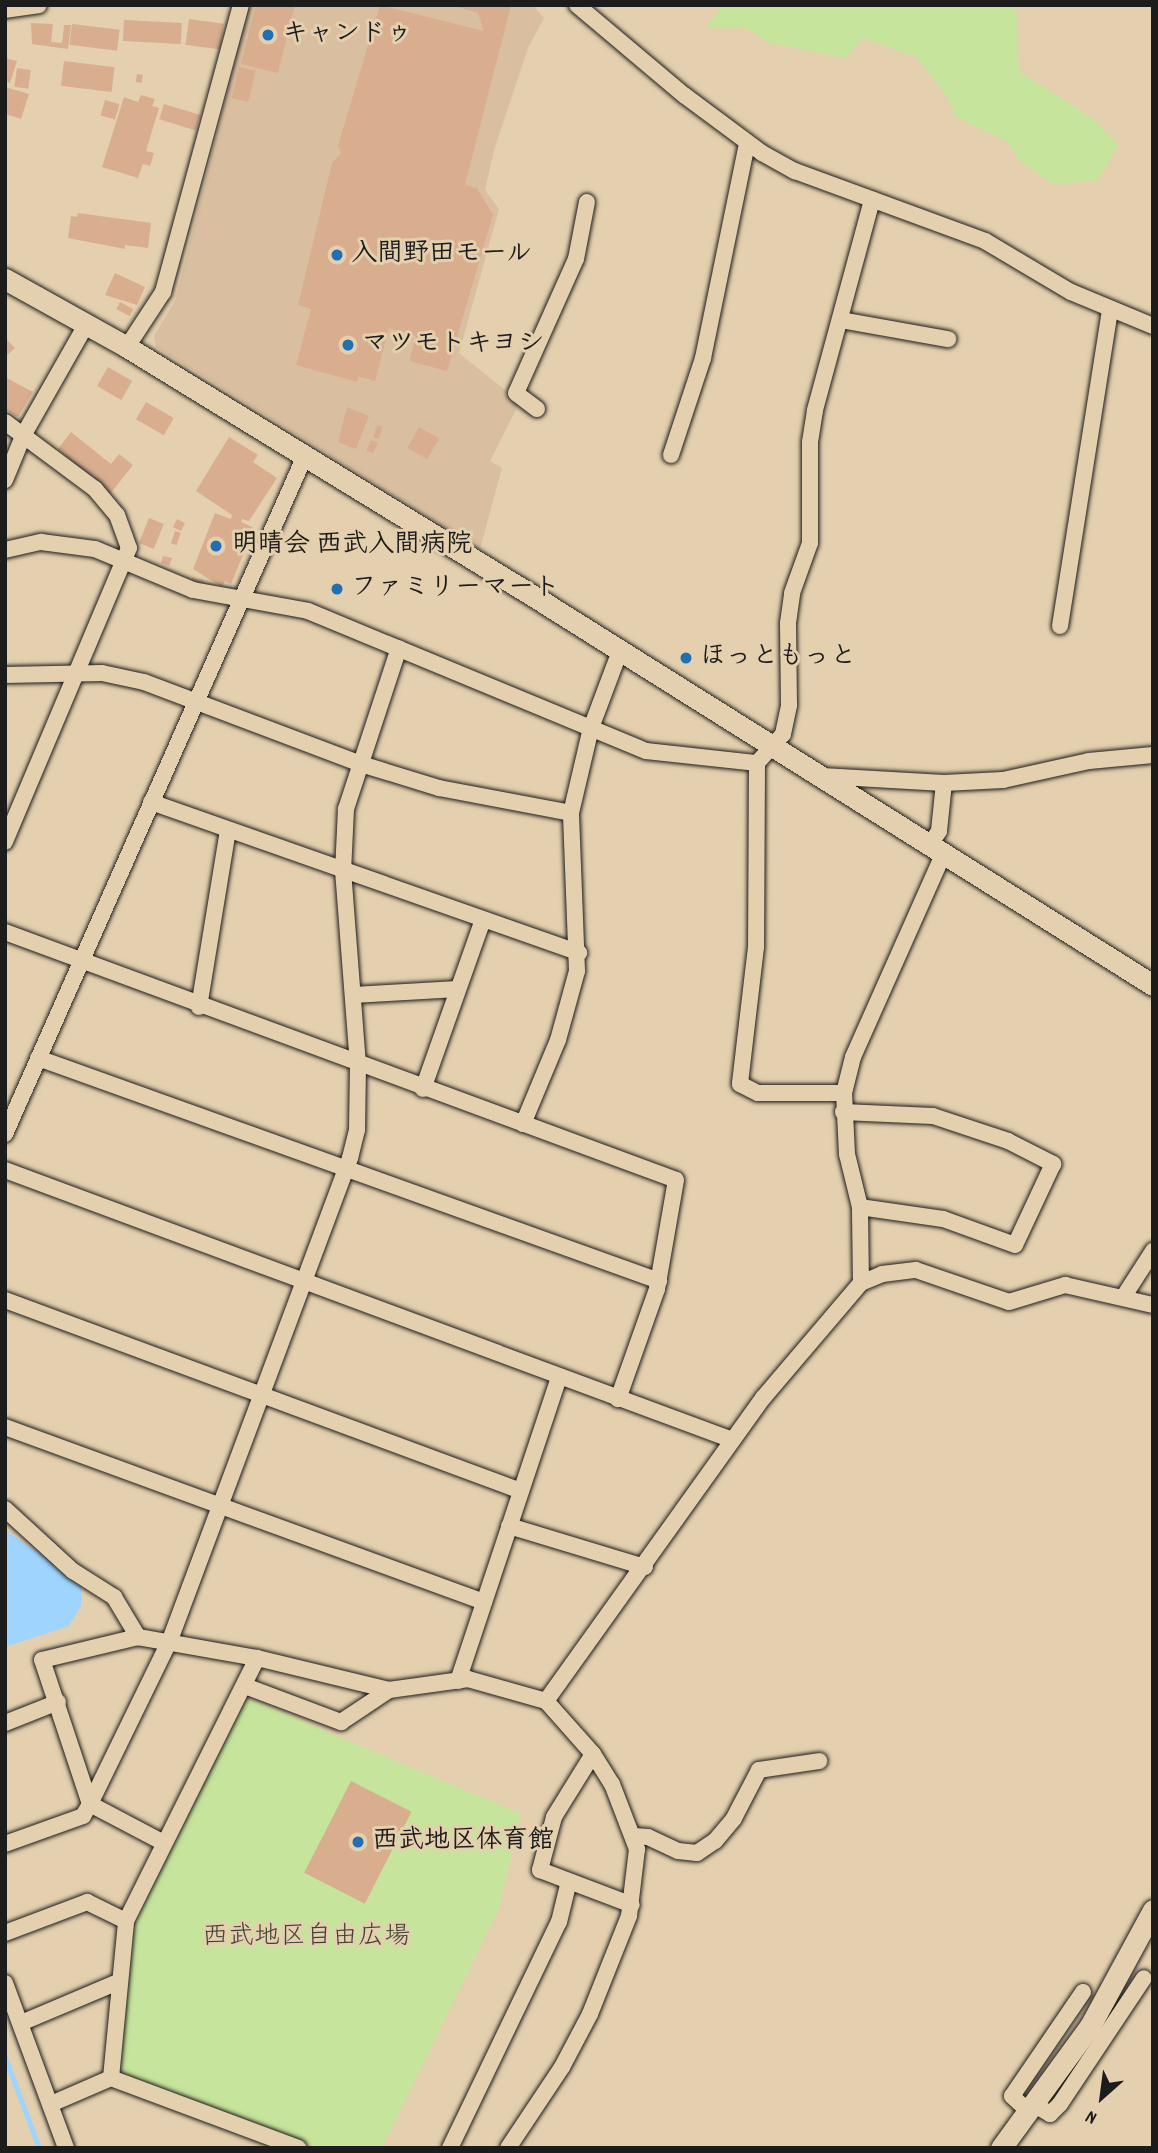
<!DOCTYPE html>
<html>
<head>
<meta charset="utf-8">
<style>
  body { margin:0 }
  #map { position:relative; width:1158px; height:2153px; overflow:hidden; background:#e4d0ae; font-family:Dekko,"Klee One",sans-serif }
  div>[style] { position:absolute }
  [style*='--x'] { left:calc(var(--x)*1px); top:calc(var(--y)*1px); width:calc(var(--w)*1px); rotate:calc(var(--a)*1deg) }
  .built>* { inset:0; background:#d9bfa0 }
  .green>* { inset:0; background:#c7e49c }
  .water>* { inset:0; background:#9ed4fd }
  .stream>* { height:5px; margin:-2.5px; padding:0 2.5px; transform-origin:2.5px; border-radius:2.5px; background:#9ed4fd }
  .building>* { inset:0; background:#d9ae8f; transform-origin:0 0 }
  .roads { filter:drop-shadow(0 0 2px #1c1c1c) drop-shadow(0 0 2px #1c1c1c) }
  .minor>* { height:16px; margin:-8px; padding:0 8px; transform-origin:8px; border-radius:8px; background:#e4d0ae }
  .tertiary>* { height:21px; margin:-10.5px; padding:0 10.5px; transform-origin:10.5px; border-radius:10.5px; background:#e4d0ae }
  .dots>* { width:19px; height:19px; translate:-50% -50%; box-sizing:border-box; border:4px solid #e4d0ae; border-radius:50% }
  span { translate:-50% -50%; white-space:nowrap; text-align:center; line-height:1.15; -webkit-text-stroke:6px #e4d0ae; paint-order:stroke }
  .poi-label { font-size:26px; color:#1c1c1c; font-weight:700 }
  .left { translate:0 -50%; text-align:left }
  .park-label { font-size:26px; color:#3e4436 }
  .frame { position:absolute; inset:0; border:7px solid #1c1c1c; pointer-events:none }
  .north { position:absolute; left:1067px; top:2062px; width:70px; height:70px; -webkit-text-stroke:5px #e4d0ae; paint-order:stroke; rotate:208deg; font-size:19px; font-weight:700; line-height:28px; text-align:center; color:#1c1c1c }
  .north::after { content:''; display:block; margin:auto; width:24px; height:32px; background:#1c1c1c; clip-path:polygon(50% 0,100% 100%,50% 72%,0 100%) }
</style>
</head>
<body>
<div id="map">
  <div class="built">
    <div style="clip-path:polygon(249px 5px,533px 5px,544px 18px,528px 48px,494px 150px,485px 190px,499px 209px,459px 353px,520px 402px,490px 461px,502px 468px,480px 549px,156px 347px,154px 336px,175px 301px)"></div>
  </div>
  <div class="green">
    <div style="clip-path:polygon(723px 5px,1016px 5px,1019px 71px,1092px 118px,1119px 145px,1097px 181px,1053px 184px,1018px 160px,1007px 141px,956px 117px,946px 95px,916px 57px,863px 38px,846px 58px,769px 43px,744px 27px,706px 27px)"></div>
    <div style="clip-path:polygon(252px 1700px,521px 1814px,499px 1908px,382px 2148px,321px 2148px,125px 2074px,119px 2066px,133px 1925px,244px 1704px)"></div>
  </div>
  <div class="water">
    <div style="clip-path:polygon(5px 1530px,82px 1582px,81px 1606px,69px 1626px,5px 1647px)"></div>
  </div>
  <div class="stream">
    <div style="--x:5;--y:2057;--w:97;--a:69.5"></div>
  </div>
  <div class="building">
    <div style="clip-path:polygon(256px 5px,295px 5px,278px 73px,241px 64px)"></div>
    <div style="clip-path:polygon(380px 5px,484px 31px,478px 13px,452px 5px,511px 5px,465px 185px,477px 188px,493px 215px,447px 371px,409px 361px,416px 336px,389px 328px,375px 381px,358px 376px,357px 382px,296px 365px,311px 309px,298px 305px,332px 163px,341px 153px,338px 146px)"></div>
    <div style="left:189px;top:19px;width:35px;height:26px;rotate:8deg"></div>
    <div style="left:124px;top:20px;width:58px;height:21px;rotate:3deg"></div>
    <div style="clip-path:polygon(31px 23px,53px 24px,51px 42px,62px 43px,64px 25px,71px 25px,68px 49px,32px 44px)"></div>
    <div style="left:72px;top:24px;width:48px;height:21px;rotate:7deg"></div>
    <div style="clip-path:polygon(5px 58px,17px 61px,10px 83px,5px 81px)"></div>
    <div style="left:64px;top:61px;width:51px;height:25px;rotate:7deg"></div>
    <div style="left:239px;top:67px;width:17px;height:32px;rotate:13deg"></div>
    <div style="left:17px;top:68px;width:14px;height:19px;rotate:8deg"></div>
    <div style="left:137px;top:74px;width:6px;height:8px;rotate:9deg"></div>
    <div style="clip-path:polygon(5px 87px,29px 94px,21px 119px,5px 114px)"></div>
    <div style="clip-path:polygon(141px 95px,155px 99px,152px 106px,159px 108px,146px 151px,154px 153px,150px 166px,143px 164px,138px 178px,102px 167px,124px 97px,138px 102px)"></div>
    <div style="left:105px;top:100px;width:15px;height:16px;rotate:16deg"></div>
    <div style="left:164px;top:104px;width:38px;height:16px;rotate:17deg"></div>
    <div style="clip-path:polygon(78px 213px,151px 223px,148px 248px,125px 245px,125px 249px,68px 238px,71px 216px,77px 217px)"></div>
    <div style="clip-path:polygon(115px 273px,145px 287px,137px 305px,105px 295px)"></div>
    <div style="left:120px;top:302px;width:15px;height:8px;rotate:28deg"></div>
    <div style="clip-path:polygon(5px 338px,15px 348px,5px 357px)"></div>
    <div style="left:108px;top:367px;width:28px;height:22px;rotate:30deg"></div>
    <div style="clip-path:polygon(5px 377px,33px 392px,18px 417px,5px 410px)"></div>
    <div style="left:146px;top:402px;width:32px;height:20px;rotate:30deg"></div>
    <div style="clip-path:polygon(347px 407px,369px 416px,356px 449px,338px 442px)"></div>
    <div style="left:377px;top:425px;width:6px;height:13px;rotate:18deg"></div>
    <div style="left:419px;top:427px;width:23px;height:24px;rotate:29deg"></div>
    <div style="clip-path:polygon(71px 432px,111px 464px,119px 454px,133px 465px,110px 494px,58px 449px)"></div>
    <div style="clip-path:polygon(229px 437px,258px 455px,253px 462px,277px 478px,249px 521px,242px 519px,241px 522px,254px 528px,231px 584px,225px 581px,222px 587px,193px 569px,215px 513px,231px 519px,232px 515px,196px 491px)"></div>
    <div style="clip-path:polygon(371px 440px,378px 443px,373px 453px,366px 451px)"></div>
    <div style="left:149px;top:518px;width:16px;height:27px;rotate:22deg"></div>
    <div style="left:177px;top:519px;width:9px;height:9px;rotate:27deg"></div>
    <div style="left:175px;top:531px;width:6px;height:13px;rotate:18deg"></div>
    <div style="clip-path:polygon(163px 556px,172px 558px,169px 566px,161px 563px)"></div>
    <div style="left:192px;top:577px;width:12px;height:4px;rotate:14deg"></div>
    <div style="left:351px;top:1781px;width:68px;height:103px;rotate:27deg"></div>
  </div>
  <div class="roads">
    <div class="minor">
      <div style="--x:577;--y:5;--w:140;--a:40.1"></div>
      <div style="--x:684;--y:95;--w:97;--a:36.6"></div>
      <div style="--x:762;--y:153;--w:38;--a:29"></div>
      <div style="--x:795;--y:171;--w:202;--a:20.2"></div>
      <div style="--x:985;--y:241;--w:100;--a:30.7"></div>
      <div style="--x:1071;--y:292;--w:89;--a:22.5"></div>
      <div style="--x:5;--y:10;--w:34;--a:-8"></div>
      <div style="--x:841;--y:320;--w:109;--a:10.1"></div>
      <div style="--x:127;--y:347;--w:66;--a:-56.8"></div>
      <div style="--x:163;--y:292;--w:297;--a:-74.8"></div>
      <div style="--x:537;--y:409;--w:26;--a:-143"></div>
      <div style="--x:516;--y:393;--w:147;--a:-65.9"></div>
      <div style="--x:576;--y:259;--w:58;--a:-79.1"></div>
      <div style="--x:5;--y:422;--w:112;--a:36.7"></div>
      <div style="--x:95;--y:489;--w:34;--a:50"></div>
      <div style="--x:117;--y:515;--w:35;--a:70"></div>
      <div style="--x:129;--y:548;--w:319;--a:112.9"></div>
      <div style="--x:671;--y:455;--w:102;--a:-71.7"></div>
      <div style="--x:703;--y:358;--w:219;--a:-78.4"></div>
      <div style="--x:5;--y:480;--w:50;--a:-67.6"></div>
      <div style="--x:24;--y:434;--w:128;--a:-60.4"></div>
      <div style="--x:5;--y:550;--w:37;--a:-13"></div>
      <div style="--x:41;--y:542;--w:54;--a:7.4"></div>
      <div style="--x:95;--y:549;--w:106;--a:22.7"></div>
      <div style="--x:193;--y:590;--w:117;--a:10.3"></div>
      <div style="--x:308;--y:611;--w:366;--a:22.5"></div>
      <div style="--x:646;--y:751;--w:112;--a:6.2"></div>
      <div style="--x:757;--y:763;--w:39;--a:-48"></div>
      <div style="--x:783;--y:734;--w:30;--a:-78"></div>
      <div style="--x:789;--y:705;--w:82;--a:-90.7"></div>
      <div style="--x:788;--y:623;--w:30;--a:-82"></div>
      <div style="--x:792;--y:593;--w:53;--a:-70.2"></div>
      <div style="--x:810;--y:543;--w:101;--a:-90"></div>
      <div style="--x:810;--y:442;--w:32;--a:-81"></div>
      <div style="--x:815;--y:410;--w:218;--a:-74.8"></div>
      <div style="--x:1060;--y:626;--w:321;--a:-81"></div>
      <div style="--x:5;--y:675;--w:97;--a:-1.2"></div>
      <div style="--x:102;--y:673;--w:43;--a:12.1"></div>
      <div style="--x:144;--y:682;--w:232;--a:20.7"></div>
      <div style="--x:361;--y:764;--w:82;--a:17.1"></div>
      <div style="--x:439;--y:788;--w:134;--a:10.7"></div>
      <div style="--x:757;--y:763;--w:184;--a:90.3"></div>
      <div style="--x:756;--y:947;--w:138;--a:96.7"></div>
      <div style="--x:740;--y:1084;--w:20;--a:27"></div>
      <div style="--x:758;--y:1093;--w:86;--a:0"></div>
      <div style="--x:822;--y:776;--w:122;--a:3.3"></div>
      <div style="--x:944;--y:783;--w:59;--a:-2.9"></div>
      <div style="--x:1003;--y:780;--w:88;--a:-12.5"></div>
      <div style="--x:1089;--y:761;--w:64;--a:-5.4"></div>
      <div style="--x:151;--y:802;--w:454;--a:19.4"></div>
      <div style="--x:929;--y:846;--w:18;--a:-56"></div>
      <div style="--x:939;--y:831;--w:48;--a:-84.1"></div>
      <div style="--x:5;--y:932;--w:715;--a:20.28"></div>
      <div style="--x:676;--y:1180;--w:111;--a:99.9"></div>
      <div style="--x:657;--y:1289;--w:117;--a:109.5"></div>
      <div style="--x:353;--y:995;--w:105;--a:-3.3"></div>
      <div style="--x:199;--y:1007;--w:179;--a:-80.7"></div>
      <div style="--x:38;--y:1058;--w:660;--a:19.75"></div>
      <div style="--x:423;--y:1089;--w:179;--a:-70.5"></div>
      <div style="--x:843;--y:1112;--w:90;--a:2.5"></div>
      <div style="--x:933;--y:1116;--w:79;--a:18.4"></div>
      <div style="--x:1008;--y:1141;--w:51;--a:27.1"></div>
      <div style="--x:1053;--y:1164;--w:89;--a:115.1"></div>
      <div style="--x:1015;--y:1245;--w:77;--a:-160.1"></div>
      <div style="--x:943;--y:1219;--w:84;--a:-171.8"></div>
      <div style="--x:523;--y:1124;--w:91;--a:-67.4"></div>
      <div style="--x:558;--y:1040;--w:72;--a:-74.6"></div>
      <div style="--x:577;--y:971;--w:158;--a:-92.2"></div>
      <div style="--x:571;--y:813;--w:87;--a:-76.8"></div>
      <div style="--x:591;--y:728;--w:82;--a:-69.4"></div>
      <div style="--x:5;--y:1134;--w:739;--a:-66.14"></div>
      <div style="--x:5;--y:1170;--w:776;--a:20.37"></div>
      <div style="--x:861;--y:1283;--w:76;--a:-90.8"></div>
      <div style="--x:860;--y:1207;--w:55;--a:-103.8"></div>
      <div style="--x:847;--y:1154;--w:61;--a:-92.8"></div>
      <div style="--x:844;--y:1093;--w:37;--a:-76"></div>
      <div style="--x:853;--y:1057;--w:221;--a:-66"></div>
      <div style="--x:1124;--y:1296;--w:54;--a:-57.2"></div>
      <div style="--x:5;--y:1300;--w:550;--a:20.31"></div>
      <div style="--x:5;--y:1427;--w:510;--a:20.07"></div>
      <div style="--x:5;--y:1509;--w:92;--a:42.4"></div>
      <div style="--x:73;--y:1571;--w:49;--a:32.4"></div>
      <div style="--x:114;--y:1597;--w:47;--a:59"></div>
      <div style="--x:509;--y:1526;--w:142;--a:16.8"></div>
      <div style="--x:458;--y:1681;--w:320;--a:-71.6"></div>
      <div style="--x:245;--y:1686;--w:103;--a:20.6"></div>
      <div style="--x:341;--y:1722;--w:58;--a:-33.7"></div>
      <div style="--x:389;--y:1690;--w:80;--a:-7.9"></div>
      <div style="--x:468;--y:1679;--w:81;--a:15.8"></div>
      <div style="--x:546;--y:1701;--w:71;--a:48.4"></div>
      <div style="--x:593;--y:1754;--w:36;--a:58"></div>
      <div style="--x:612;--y:1784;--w:70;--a:69"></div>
      <div style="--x:637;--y:1849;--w:67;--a:96.8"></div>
      <div style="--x:629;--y:1916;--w:105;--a:111.7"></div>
      <div style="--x:590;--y:2014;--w:60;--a:117.8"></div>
      <div style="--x:562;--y:2067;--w:97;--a:123.7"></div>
      <div style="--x:546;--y:1701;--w:373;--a:-54.4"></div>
      <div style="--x:763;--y:1398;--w:151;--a:-49.6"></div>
      <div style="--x:861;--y:1283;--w:23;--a:-23"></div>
      <div style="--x:882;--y:1274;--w:34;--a:-7"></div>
      <div style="--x:916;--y:1270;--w:98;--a:19"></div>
      <div style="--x:1009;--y:1302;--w:59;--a:-16.9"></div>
      <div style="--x:1065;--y:1285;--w:90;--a:12.8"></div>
      <div style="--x:5;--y:1723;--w:57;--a:-21.6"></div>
      <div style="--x:593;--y:1754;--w:74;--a:121.8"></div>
      <div style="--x:554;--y:1817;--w:55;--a:104.8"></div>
      <div style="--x:540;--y:1870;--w:98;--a:20.8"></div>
      <div style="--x:634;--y:1836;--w:14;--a:4"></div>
      <div style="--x:648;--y:1837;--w:33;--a:25"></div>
      <div style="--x:678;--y:1851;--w:19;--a:6"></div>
      <div style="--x:697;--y:1853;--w:22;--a:-34"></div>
      <div style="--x:715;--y:1841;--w:30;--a:-50"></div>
      <div style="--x:734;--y:1818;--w:54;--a:-62.5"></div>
      <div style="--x:759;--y:1770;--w:61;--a:-8.5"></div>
      <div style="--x:164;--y:1843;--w:84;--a:-152.2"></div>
      <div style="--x:90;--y:1804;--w:152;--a:-108.4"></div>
      <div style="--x:42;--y:1660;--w:99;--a:-13.5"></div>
      <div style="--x:138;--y:1637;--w:121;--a:10"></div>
      <div style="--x:257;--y:1658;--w:136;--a:13.6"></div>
      <div style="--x:5;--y:1844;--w:83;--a:-19.7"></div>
      <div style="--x:83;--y:1816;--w:14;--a:-60"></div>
      <div style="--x:90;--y:1804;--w:182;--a:-64"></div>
      <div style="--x:170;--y:1640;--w:515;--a:-69.52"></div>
      <div style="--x:350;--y:1158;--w:29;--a:-76"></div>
      <div style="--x:357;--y:1130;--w:65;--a:-89.1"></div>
      <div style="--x:358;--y:1065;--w:194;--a:-94.4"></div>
      <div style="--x:343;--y:872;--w:63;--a:-87.3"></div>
      <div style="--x:346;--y:809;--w:169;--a:-71.8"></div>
      <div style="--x:5;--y:1933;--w:88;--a:-20.7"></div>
      <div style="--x:87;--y:1902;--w:43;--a:26"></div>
      <div style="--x:5;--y:1983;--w:176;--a:69.7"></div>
      <div style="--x:21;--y:2023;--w:105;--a:-22.9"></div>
      <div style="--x:111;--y:2078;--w:158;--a:-84.5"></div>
      <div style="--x:126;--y:1921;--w:294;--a:-63.5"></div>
      <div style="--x:51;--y:2104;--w:65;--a:-23.4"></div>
      <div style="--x:111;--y:2078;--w:200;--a:20.5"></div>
      <div style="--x:1033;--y:2104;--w:20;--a:30"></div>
      <div style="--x:1050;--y:2114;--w:14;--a:-45"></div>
      <div style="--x:1060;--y:2104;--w:151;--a:-56.3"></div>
      <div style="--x:1028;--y:2111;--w:22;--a:-137"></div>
      <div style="--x:1012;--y:2096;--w:126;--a:-55.7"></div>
      <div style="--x:450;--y:2148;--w:251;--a:-64.3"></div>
      <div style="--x:559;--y:1922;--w:42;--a:-76.3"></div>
    </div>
    <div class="tertiary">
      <div style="--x:5;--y:279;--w:140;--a:29.1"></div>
      <div style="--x:127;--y:347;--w:492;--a:31.5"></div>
      <div style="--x:546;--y:604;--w:717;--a:32.12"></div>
      <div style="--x:1001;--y:2148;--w:151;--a:-53.9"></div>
      <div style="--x:1090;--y:2026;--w:132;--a:-61.5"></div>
    </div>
  </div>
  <div class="dots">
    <div style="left:268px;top:35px;background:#1f6fb2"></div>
    <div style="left:337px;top:255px;background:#1f6fb2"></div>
    <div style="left:348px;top:345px;background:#1f6fb2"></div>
    <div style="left:216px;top:546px;background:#1f6fb2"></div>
    <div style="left:337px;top:589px;background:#1f6fb2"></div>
    <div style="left:686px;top:658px;background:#1f6fb2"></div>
    <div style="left:358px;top:1842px;background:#1f6fb2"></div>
  </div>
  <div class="poi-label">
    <span class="left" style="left:282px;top:35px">キャンドゥ</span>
    <span class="left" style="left:351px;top:255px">入間野田モール</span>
    <span class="left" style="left:362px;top:345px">マツモトキヨシ</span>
    <span class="left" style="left:232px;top:546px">明晴会 西武入間病院</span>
    <span class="left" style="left:351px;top:589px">ファミリーマート</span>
    <span class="left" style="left:700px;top:658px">ほっともっと</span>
    <span class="left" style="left:372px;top:1842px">西武地区体育館</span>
  </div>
  <div class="park-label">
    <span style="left:306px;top:1938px">西武地区自由広場</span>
  </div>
  <div class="frame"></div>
  <div class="north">N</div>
</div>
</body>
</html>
